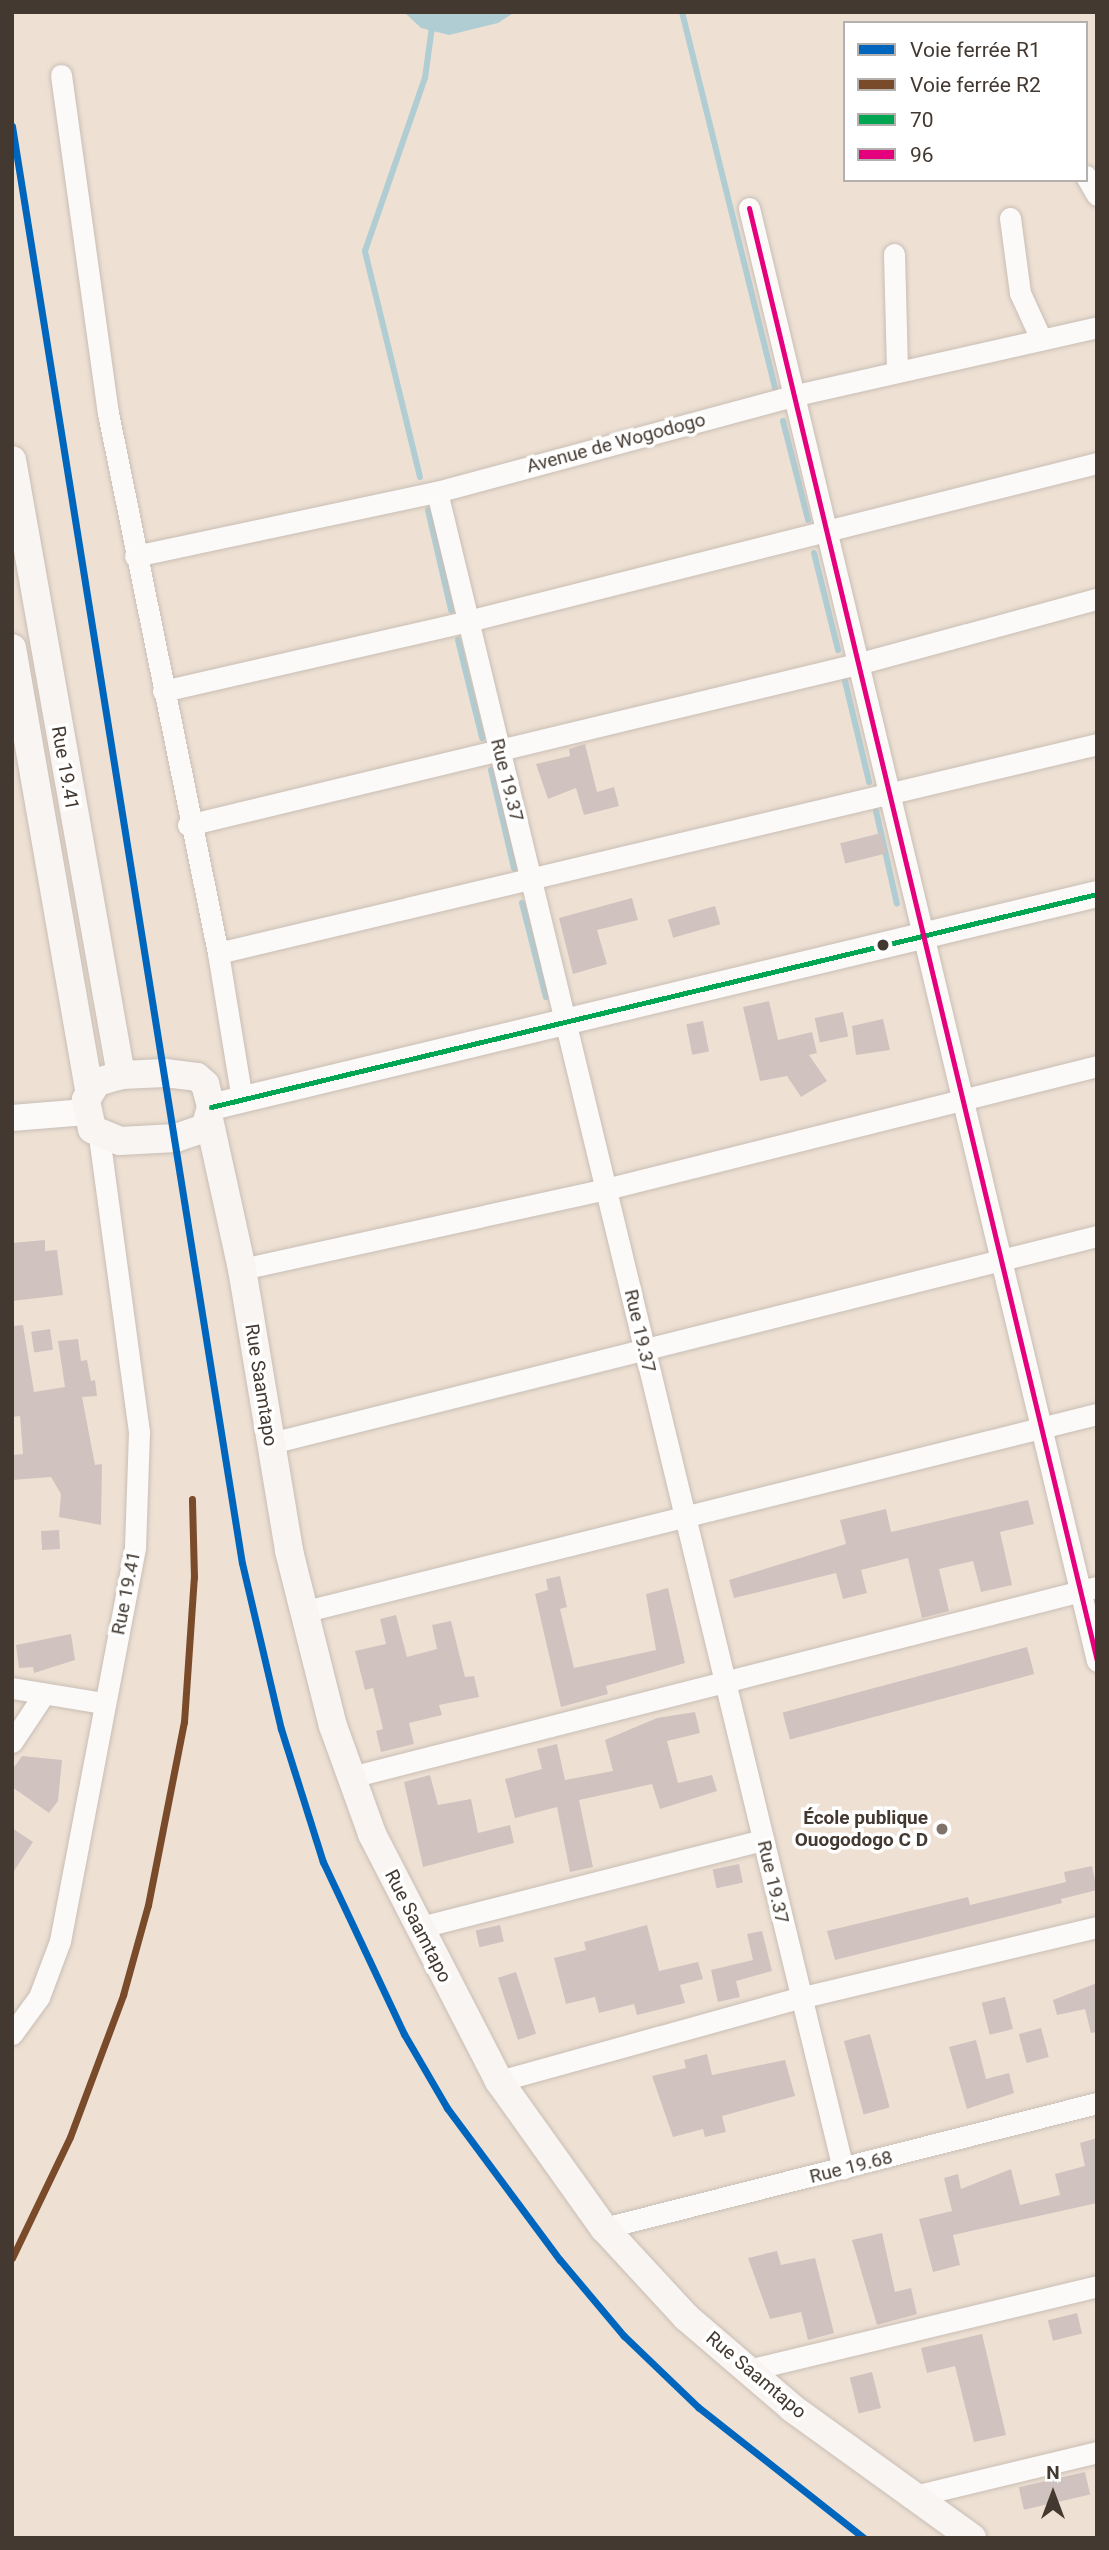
<!DOCTYPE html>
<html>
<head>
<meta charset="utf-8">
<style>
  body { margin:0 }
  #map { position:relative; width:1109px; height:2550px; overflow:hidden; background:#eee1d4; font-family:Roboto,sans-serif }
  div>[style] { position:absolute }
  [style*='--x'] { left:calc(var(--x)*1px); top:calc(var(--y)*1px); width:calc(var(--w)*1px); rotate:calc(var(--a)*1deg) }
  .water>* { inset:0; background:#afcdd3 }
  .stream>* { height:6px; margin:-3px; padding:0 3px; transform-origin:3px; border-radius:3px; background:#afcdd3 }
  .building>* { inset:0; background:#d0c2bf; transform-origin:0 0 }
  .roads { filter:drop-shadow(0 0 2px #c9beb5) drop-shadow(0 0 2px #c9beb5) }
  .minor>* { height:21px; margin:-10.5px; padding:0 10.5px; transform-origin:10.5px; border-radius:10.5px; background:#fcfaf9 }
  .tertiary>* { height:26px; margin:-13px; padding:0 13px; transform-origin:13px; border-radius:13px; background:#fcfaf9 }
  .secondary>* { height:28px; margin:-14px; padding:0 14px; transform-origin:14px; border-radius:14px; background:#f9f5f3 }
  .bus-1>* { height:5px; margin:-2.5px; padding:0 2.5px; transform-origin:2.5px; border-radius:2.5px; background:#00a651 }
  .bus-2>* { height:5px; margin:-2.5px; padding:0 2.5px; transform-origin:2.5px; border-radius:2.5px; background:#e5007d }
  .rail-1>* { height:7px; margin:-3.5px; padding:0 3.5px; transform-origin:3.5px; border-radius:3.5px; background:#0065bd }
  .rail-2>* { height:7px; margin:-3.5px; padding:0 3.5px; transform-origin:3.5px; border-radius:3.5px; background:#7a4b2a }
  .dots>* { width:19px; height:19px; translate:-50% -50%; box-sizing:border-box; border:4px solid #fff; border-radius:50% }
  span { translate:-50% -50%; white-space:nowrap; text-align:center; line-height:1.15; -webkit-text-stroke:7px #fff; paint-order:stroke }
  .street-label { font-size:19px; color:#433931 }
  .poi-label { font-size:19px; color:#433931; font-weight:700 }
  .right { translate:-100% -50%; text-align:right }
  .frame { position:absolute; inset:0; border:14px solid #433931; pointer-events:none }
  .legend { position:absolute; left:843px; top:21px; width:245px; height:161px; box-sizing:border-box; background:#fff; border:2px solid #b4b0ad; margin:0; padding:9px 12px; list-style:none; font-size:21px; color:#433931 }
  .legend li { display:flex; align-items:center; gap:14px; height:35px }
  .legend b { width:35px; border:2px solid #b4b0ad }
  .north { position:absolute; left:1018px; top:2459px; width:70px; height:70px; -webkit-text-stroke:5px #fff; paint-order:stroke; rotate:0deg; font-size:19px; font-weight:700; line-height:28px; text-align:center; color:#433931 }
  .north::after { content:''; display:block; margin:auto; width:24px; height:32px; background:#433931; clip-path:polygon(50% 0,100% 100%,50% 72%,0 100%) }
</style>
</head>
<body>
<div id="map">
  <div class="water">
    <div style="clip-path:polygon(404px 12px,515px 12px,498px 23px,449px 35px,421px 28px)"></div>
  </div>
  <div class="stream">
    <div style="--x:682;--y:12;--w:388;--a:76.1"></div>
    <div style="--x:783;--y:421;--w:102;--a:75.8"></div>
    <div style="--x:420;--y:477;--w:233;--a:-103.7"></div>
    <div style="--x:365;--y:251;--w:183;--a:-70.9"></div>
    <div style="--x:425;--y:78;--w:67;--a:-82.2"></div>
    <div style="--x:428;--y:510;--w:103;--a:77"></div>
    <div style="--x:814;--y:553;--w:100;--a:76.1"></div>
    <div style="--x:458;--y:640;--w:101;--a:76.2"></div>
    <div style="--x:845;--y:681;--w:104;--a:76.6"></div>
    <div style="--x:491;--y:770;--w:101;--a:76.8"></div>
    <div style="--x:876;--y:811;--w:95;--a:77.3"></div>
    <div style="--x:522;--y:903;--w:97;--a:75.7"></div>
  </div>
  <div class="building">
    <div style="clip-path:polygon(585px 744px,597px 792px,614px 787px,619px 806px,584px 815px,576px 788px,548px 799px,536px 764px,570px 756px,569px 749px)"></div>
    <div style="left:881px;top:833px;width:21px;height:42px;rotate:76deg"></div>
    <div style="clip-path:polygon(632px 898px,638px 920px,597px 930px,607px 964px,573px 974px,559px 918px)"></div>
    <div style="left:715px;top:906px;width:19px;height:49px;rotate:74deg"></div>
    <div style="clip-path:polygon(769px 1001px,778px 1040px,812px 1032px,817px 1053px,809px 1055px,827px 1081px,801px 1097px,787px 1076px,760px 1081px,743px 1007px)"></div>
    <div style="left:843px;top:1012px;width:25px;height:29px;rotate:78deg"></div>
    <div style="clip-path:polygon(883px 1019px,890px 1050px,856px 1055px,852px 1026px)"></div>
    <div style="left:703px;top:1021px;width:31px;height:17px;rotate:79deg"></div>
    <div style="clip-path:polygon(45px 1240px,45px 1251px,57px 1250px,63px 1295px,12px 1301px,12px 1243px)"></div>
    <div style="clip-path:polygon(23px 1325px,34px 1392px,65px 1387px,58px 1341px,78px 1339px,81px 1361px,87px 1360px,91px 1381px,95px 1380px,97px 1396px,82px 1397px,95px 1465px,102px 1464px,101px 1525px,59px 1517px,61px 1494px,51px 1477px,12px 1480px,12px 1455px,23px 1454px,20px 1416px,12px 1417px,12px 1326px)"></div>
    <div style="left:50px;top:1329px;width:21px;height:19px;rotate:82deg"></div>
    <div style="clip-path:polygon(1028px 1500px,1034px 1524px,1000px 1532px,1012px 1585px,981px 1592px,973px 1561px,939px 1569px,949px 1611px,922px 1618px,908px 1558px,861px 1570px,867px 1593px,843px 1599px,836px 1573px,734px 1598px,729px 1580px,846px 1544px,840px 1520px,886px 1509px,891px 1532px)"></div>
    <div style="left:59px;top:1530px;width:19px;height:18px;rotate:87deg"></div>
    <div style="clip-path:polygon(560px 1576px,567px 1607px,560px 1609px,574px 1668px,656px 1650px,646px 1594px,668px 1588px,685px 1663px,606px 1686px,608px 1694px,561px 1707px,535px 1594px,548px 1590px,546px 1579px)"></div>
    <div style="clip-path:polygon(396px 1615px,407px 1657px,437px 1649px,432px 1625px,451px 1621px,465px 1677px,474px 1676px,479px 1697px,439px 1705px,442px 1715px,409px 1723px,414px 1744px,381px 1752px,376px 1731px,383px 1729px,373px 1688px,365px 1690px,355px 1651px,386px 1644px,380px 1619px)"></div>
    <div style="clip-path:polygon(71px 1634px,75px 1660px,34px 1673px,33px 1667px,19px 1668px,16px 1645px)"></div>
    <div style="left:1027px;top:1647px;width:28px;height:253px;rotate:75deg"></div>
    <div style="clip-path:polygon(695px 1712px,700px 1733px,667px 1741px,678px 1783px,712px 1775px,717px 1791px,660px 1809px,652px 1784px,579px 1800px,593px 1867px,570px 1872px,557px 1807px,515px 1818px,505px 1779px,542px 1769px,537px 1749px,557px 1744px,565px 1780px,613px 1771px,605px 1740px,657px 1718px)"></div>
    <div style="clip-path:polygon(22px 1756px,62px 1760px,58px 1801px,49px 1813px,12px 1787px,12px 1770px)"></div>
    <div style="clip-path:polygon(430px 1775px,438px 1805px,471px 1799px,478px 1833px,510px 1825px,514px 1843px,423px 1867px,404px 1782px)"></div>
    <div style="clip-path:polygon(12px 1828px,33px 1842px,12px 1874px)"></div>
    <div style="left:739px;top:1864px;width:19px;height:27px;rotate:78deg"></div>
    <div style="clip-path:polygon(1092px 1866px,1097px 1890px,1061px 1899px,1062px 1903px,835px 1960px,827px 1931px,968px 1897px,970px 1905px,1066px 1882px,1064px 1872px)"></div>
    <div style="left:500px;top:1925px;width:17px;height:25px;rotate:77deg"></div>
    <div style="clip-path:polygon(647px 1925px,659px 1971px,698px 1962px,703px 1979px,680px 1985px,685px 2003px,637px 2015px,634px 2004px,599px 2013px,595px 1997px,566px 2004px,554px 1958px,586px 1950px,584px 1942px)"></div>
    <div style="clip-path:polygon(762px 1931px,772px 1971px,736px 1981px,740px 1997px,718px 2002px,711px 1970px,753px 1960px,747px 1934px)"></div>
    <div style="left:516px;top:1972px;width:65px;height:19px;rotate:72deg"></div>
    <div style="clip-path:polygon(1097px 1983px,1097px 2032px,1091px 2033px,1085px 2009px,1057px 2015px,1053px 2000px)"></div>
    <div style="left:1005px;top:1997px;width:33px;height:24px;rotate:76deg"></div>
    <div style="left:1041px;top:2028px;width:30px;height:23px;rotate:75deg"></div>
    <div style="left:870px;top:2034px;width:76px;height:27px;rotate:75deg"></div>
    <div style="clip-path:polygon(976px 2040px,986px 2079px,1009px 2073px,1014px 2093px,967px 2109px,949px 2047px)"></div>
    <div style="clip-path:polygon(707px 2054px,712px 2075px,785px 2060px,795px 2096px,722px 2116px,726px 2132px,705px 2137px,703px 2129px,673px 2137px,652px 2076px,686px 2068px,684px 2060px)"></div>
    <div style="clip-path:polygon(1097px 2138px,1097px 2203px,953px 2235px,960px 2265px,933px 2272px,919px 2219px,952px 2211px,944px 2178px,958px 2174px,961px 2189px,1011px 2169px,1020px 2205px,1060px 2195px,1055px 2174px,1085px 2166px,1080px 2143px)"></div>
    <div style="clip-path:polygon(882px 2233px,895px 2292px,911px 2288px,917px 2314px,877px 2325px,852px 2240px)"></div>
    <div style="clip-path:polygon(777px 2251px,781px 2265px,815px 2258px,834px 2333px,808px 2340px,801px 2312px,770px 2319px,748px 2258px)"></div>
    <div style="left:1077px;top:2313px;width:21px;height:30px;rotate:76deg"></div>
    <div style="clip-path:polygon(982px 2334px,1006px 2435px,974px 2442px,955px 2366px,927px 2373px,921px 2348px)"></div>
    <div style="left:872px;top:2372px;width:37px;height:23px;rotate:76deg"></div>
    <div style="left:1085px;top:2472px;width:23px;height:68px;rotate:77deg"></div>
  </div>
  <div class="roads">
    <div class="minor">
      <div style="--x:61;--y:75;--w:341;--a:82.1"></div>
      <div style="--x:108;--y:413;--w:551;--a:78.49"></div>
      <div style="--x:218;--y:953;--w:149;--a:80.7"></div>
      <div style="--x:1086;--y:176;--w:22;--a:60"></div>
      <div style="--x:749;--y:208;--w:1494;--a:76.53"></div>
      <div style="--x:1010;--y:218;--w:76;--a:82.4"></div>
      <div style="--x:1020;--y:293;--w:51;--a:65.5"></div>
      <div style="--x:894;--y:254;--w:118;--a:88.5"></div>
      <div style="--x:437;--y:492;--w:1725;--a:76.39"></div>
      <div style="--x:135;--y:556;--w:309;--a:-12"></div>
      <div style="--x:437;--y:492;--w:368;--a:-15.1"></div>
      <div style="--x:792;--y:396;--w:313;--a:-12.7"></div>
      <div style="--x:163;--y:691;--w:313;--a:-12.9"></div>
      <div style="--x:468;--y:621;--w:649;--a:-14.1"></div>
      <div style="--x:188;--y:825;--w:688;--a:-13.53"></div>
      <div style="--x:857;--y:664;--w:249;--a:-15.2"></div>
      <div style="--x:218;--y:953;--w:904;--a:-13.37"></div>
      <div style="--x:242;--y:1269;--w:373;--a:-12.4"></div>
      <div style="--x:606;--y:1189;--w:506;--a:-14.06"></div>
      <div style="--x:271;--y:1443;--w:852;--a:-14.07"></div>
      <div style="--x:302;--y:1612;--w:819;--a:-13.99"></div>
      <div style="--x:12;--y:1688;--w:93;--a:9.3"></div>
      <div style="--x:12;--y:1742;--w:58;--a:-56.3"></div>
      <div style="--x:351;--y:1777;--w:770;--a:-14.29"></div>
      <div style="--x:417;--y:1928;--w:357;--a:-14.3"></div>
      <div style="--x:12;--y:2034;--w:46;--a:-53.9"></div>
      <div style="--x:39;--y:1997;--w:60;--a:-69.4"></div>
      <div style="--x:60;--y:1941;--w:401;--a:-79.2"></div>
      <div style="--x:135;--y:1547;--w:115;--a:-88"></div>
      <div style="--x:139;--y:1432;--w:299;--a:-97.7"></div>
      <div style="--x:499;--y:2081;--w:311;--a:-15.5"></div>
      <div style="--x:799;--y:1998;--w:306;--a:-13.4"></div>
      <div style="--x:604;--y:2228;--w:509;--a:-14.23"></div>
      <div style="--x:748;--y:2370;--w:359;--a:-13.5"></div>
      <div style="--x:910;--y:2497;--w:192;--a:-13.5"></div>
    </div>
    <div class="tertiary">
      <div style="--x:211;--y:1107;--w:911;--a:-13.52"></div>
      <div style="--x:12;--y:1118;--w:74;--a:-4.6"></div>
    </div>
    <div class="secondary">
      <div style="--x:12;--y:460;--w:625;--a:79.95"></div>
      <div style="--x:12;--y:648;--w:448;--a:80.1"></div>
      <div style="--x:165;--y:1073;--w:32;--a:7"></div>
      <div style="--x:197;--y:1077;--w:11;--a:41"></div>
      <div style="--x:205;--y:1084;--w:24;--a:75"></div>
      <div style="--x:211;--y:1107;--w:22;--a:106"></div>
      <div style="--x:205;--y:1128;--w:31;--a:161"></div>
      <div style="--x:176;--y:1138;--w:56;--a:176.9"></div>
      <div style="--x:120;--y:1141;--w:30;--a:-157"></div>
      <div style="--x:92;--y:1129;--w:30;--a:-102"></div>
      <div style="--x:86;--y:1100;--w:21;--a:-59"></div>
      <div style="--x:97;--y:1082;--w:25;--a:-16"></div>
      <div style="--x:121;--y:1075;--w:44;--a:-2.6"></div>
      <div style="--x:209;--y:1119;--w:154;--a:77.6"></div>
      <div style="--x:242;--y:1269;--w:286;--a:80.5"></div>
      <div style="--x:289;--y:1551;--w:180;--a:75.9"></div>
      <div style="--x:333;--y:1726;--w:115;--a:70.1"></div>
      <div style="--x:372;--y:1834;--w:278;--a:62.8"></div>
      <div style="--x:499;--y:2081;--w:181;--a:54.5"></div>
      <div style="--x:604;--y:2228;--w:121;--a:47.3"></div>
      <div style="--x:686;--y:2317;--w:140;--a:40.6"></div>
      <div style="--x:792;--y:2408;--w:222;--a:35.8"></div>
    </div>
  </div>
  <div class="bus-1">
    <div style="--x:211;--y:1107;--w:911;--a:-13.52"></div>
  </div>
  <div class="bus-2">
    <div style="--x:749;--y:208;--w:1494;--a:76.53"></div>
  </div>
  <div class="rail-1">
    <div style="--x:12;--y:126;--w:1455;--a:80.91"></div>
    <div style="--x:242;--y:1563;--w:171;--a:76.8"></div>
    <div style="--x:281;--y:1729;--w:139;--a:72.5"></div>
    <div style="--x:323;--y:1862;--w:190;--a:64.8"></div>
    <div style="--x:404;--y:2034;--w:86;--a:59.8"></div>
    <div style="--x:447;--y:2108;--w:189;--a:53.4"></div>
    <div style="--x:560;--y:2260;--w:99;--a:49.9"></div>
    <div style="--x:624;--y:2336;--w:103;--a:43.8"></div>
    <div style="--x:698;--y:2407;--w:211;--a:38.3"></div>
  </div>
  <div class="rail-2">
    <div style="--x:12;--y:2258;--w:134;--a:-64.4"></div>
    <div style="--x:70;--y:2137;--w:152;--a:-69.5"></div>
    <div style="--x:123;--y:1995;--w:93;--a:-74.5"></div>
    <div style="--x:148;--y:1905;--w:187;--a:-78.9"></div>
    <div style="--x:184;--y:1722;--w:145;--a:-86.1"></div>
    <div style="--x:194;--y:1577;--w:78;--a:-91.5"></div>
  </div>
  <div class="dots">
    <div style="left:883px;top:945px;background:#433931"></div>
    <div style="left:942px;top:1829px;background:#7f746a"></div>
  </div>
  <div class="street-label">
    <span style="left:616px;top:443px;rotate:-15deg">Avenue de Wogodogo</span>
    <span style="left:65px;top:768px;rotate:80deg">Rue 19.41</span>
    <span style="left:507px;top:780px;rotate:76deg">Rue 19.37</span>
    <span style="left:640px;top:1331px;rotate:77deg">Rue 19.37</span>
    <span style="left:261px;top:1385px;rotate:81deg">Rue Saamtapo</span>
    <span style="left:126px;top:1593px;rotate:-79deg">Rue 19.41</span>
    <span style="left:773px;top:1882px;rotate:77deg">Rue 19.37</span>
    <span style="left:418px;top:1926px;rotate:63deg">Rue Saamtapo</span>
    <span style="left:851px;top:2167px;rotate:-14deg">Rue 19.68</span>
    <span style="left:756px;top:2375px;rotate:40deg">Rue Saamtapo</span>
  </div>
  <div class="poi-label">
    <span class="right" style="left:928px;top:1829px">École publique<br>Ouogodogo C D</span>
  </div>
  <div class="frame"></div>
  <ul class="legend">
  <li><b style="height:9px;background:#0065bd"></b>Voie ferrée R1</li>
  <li><b style="height:9px;background:#7a4b2a"></b>Voie ferrée R2</li>
  <li><b style="height:9px;background:#00a651"></b>70</li>
  <li><b style="height:9px;background:#e5007d"></b>96</li>
  </ul>
  <div class="north">N</div>
</div>
</body>
</html>
